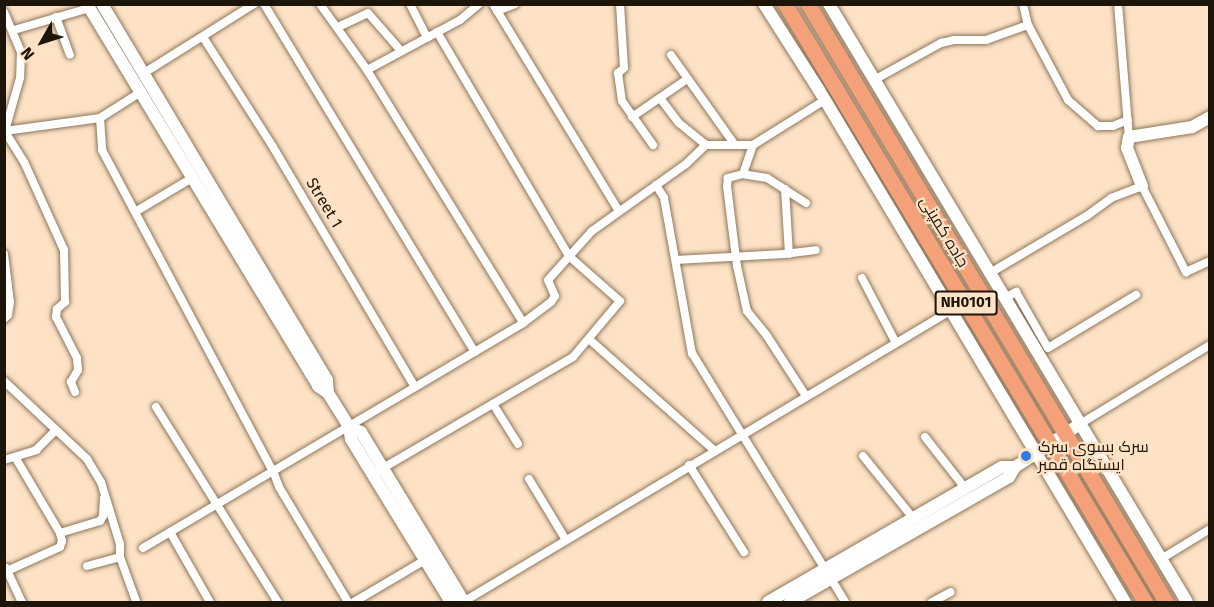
<!DOCTYPE html>
<html>
<head>
<meta charset="utf-8">
<style>
  body { margin:0 }
  #map { position:relative; width:1214px; height:607px; overflow:hidden; background:#fde2c5; font-family:"Fira Sans",Cairo,sans-serif }
  div>[style] { position:absolute }
  [style*='--x'] { left:calc(var(--x)*1px); top:calc(var(--y)*1px); width:calc(var(--w)*1px); rotate:calc(var(--a)*1deg) }
  .roads { filter:drop-shadow(0 0 2px #8e765c) drop-shadow(0 0 2px #8e765c) }
  .street>* { height:8px; margin:-4px; padding:0 4px; transform-origin:4px; border-radius:4px; background:#fff }
  .secondary>* { height:12px; margin:-6px; padding:0 6px; transform-origin:6px; border-radius:6px; background:#fff }
  .highway>* { height:15px; margin:-7.5px; padding:0 7.5px; transform-origin:7.5px; border-radius:7.5px; background:#f4a179 }
  .dots>* { width:16px; height:16px; translate:-50% -50%; box-sizing:border-box; border:3px solid #fde2c5; border-radius:50% }
  span { translate:-50% -50%; white-space:nowrap; text-align:center; line-height:1.15; -webkit-text-stroke:4.5px #fde2c5; paint-order:stroke }
  .shield-label span { padding:2px 4px; background:#fde2c5; border:2px solid; border-radius:4px; -webkit-text-stroke-width:0 }
  .shield-label { font-size:15px; color:#1e150a; font-weight:700 }
  .street-label { font-size:16px; color:#1e150a }
  .poi-label { font-size:16px; color:#1e150a }
  .left { translate:0 -50%; text-align:left }
  .frame { position:absolute; inset:0; border:6px solid #1e150a; pointer-events:none }
  .north { position:absolute; left:12px; top:12px; width:60px; height:60px; -webkit-text-stroke:4px #fde2c5; paint-order:stroke; rotate:231deg; font-size:16px; font-weight:700; line-height:24px; text-align:center; color:#1e150a }
  .north::after { content:''; display:block; margin:auto; width:21px; height:27px; background:#1e150a; clip-path:polygon(50% 0,100% 100%,50% 72%,0 100%) }
</style>
</head>
<body>
<div id="map">
  <div class="roads">
    <div class="street">
      <div style="--x:264;--y:4;--w:407;--a:58.8"></div>
      <div style="--x:320;--y:4;--w:81;--a:54.5"></div>
      <div style="--x:367;--y:70;--w:297;--a:58.3"></div>
      <div style="--x:410;--y:4;--w:38;--a:63"></div>
      <div style="--x:493;--y:4;--w:242;--a:58.7"></div>
      <div style="--x:620;--y:4;--w:64;--a:86.4"></div>
      <div style="--x:624;--y:68;--w:8;--a:140"></div>
      <div style="--x:618;--y:73;--w:28;--a:82"></div>
      <div style="--x:622;--y:101;--w:54;--a:54.8"></div>
      <div style="--x:1023;--y:4;--w:22;--a:77"></div>
      <div style="--x:1028;--y:25;--w:85;--a:61.9"></div>
      <div style="--x:1068;--y:100;--w:40;--a:41"></div>
      <div style="--x:1098;--y:126;--w:15;--a:0"></div>
      <div style="--x:1113;--y:126;--w:16;--a:-22"></div>
      <div style="--x:1118;--y:4;--w:133;--a:85.3"></div>
      <div style="--x:497;--y:11;--w:19;--a:-21"></div>
      <div style="--x:4;--y:12;--w:43;--a:67"></div>
      <div style="--x:21;--y:52;--w:26;--a:92"></div>
      <div style="--x:20;--y:78;--w:58;--a:105.9"></div>
      <div style="--x:56;--y:17;--w:40;--a:69.8"></div>
      <div style="--x:338;--y:27;--w:33;--a:-25"></div>
      <div style="--x:368;--y:13;--w:50;--a:49"></div>
      <div style="--x:14;--y:30;--w:78;--a:-16.3"></div>
      <div style="--x:203;--y:37;--w:130;--a:57.5"></div>
      <div style="--x:273;--y:147;--w:279;--a:59.4"></div>
      <div style="--x:671;--y:55;--w:110;--a:54.6"></div>
      <div style="--x:367;--y:70;--w:106;--a:-28.3"></div>
      <div style="--x:460;--y:20;--w:25;--a:-40"></div>
      <div style="--x:144;--y:73;--w:130;--a:-32.1"></div>
      <div style="--x:874;--y:80;--w:77;--a:-28.9"></div>
      <div style="--x:941;--y:43;--w:13;--a:-13"></div>
      <div style="--x:954;--y:40;--w:32;--a:0"></div>
      <div style="--x:986;--y:40;--w:45;--a:-19.7"></div>
      <div style="--x:660;--y:98;--w:31;--a:53"></div>
      <div style="--x:679;--y:123;--w:35;--a:39"></div>
      <div style="--x:632;--y:117;--w:67;--a:-34.6"></div>
      <div style="--x:100;--y:118;--w:32;--a:86"></div>
      <div style="--x:102;--y:150;--w:364;--a:62"></div>
      <div style="--x:273;--y:471;--w:17;--a:69"></div>
      <div style="--x:279;--y:487;--w:134;--a:59"></div>
      <div style="--x:743;--y:174;--w:31;--a:-71"></div>
      <div style="--x:656;--y:185;--w:15;--a:58"></div>
      <div style="--x:664;--y:198;--w:158;--a:79.8"></div>
      <div style="--x:692;--y:353;--w:292;--a:58.4"></div>
      <div style="--x:785;--y:189;--w:65;--a:86.5"></div>
      <div style="--x:806;--y:203;--w:46;--a:-147.3"></div>
      <div style="--x:767;--y:178;--w:24;--a:-171"></div>
      <div style="--x:743;--y:174;--w:16;--a:165"></div>
      <div style="--x:728;--y:178;--w:8;--a:97"></div>
      <div style="--x:727;--y:186;--w:81;--a:82.9"></div>
      <div style="--x:737;--y:266;--w:46;--a:77.5"></div>
      <div style="--x:747;--y:311;--w:32;--a:51"></div>
      <div style="--x:767;--y:336;--w:72;--a:57"></div>
      <div style="--x:135;--y:212;--w:66;--a:-30.8"></div>
      <div style="--x:4;--y:254;--w:48;--a:82.9"></div>
      <div style="--x:10;--y:302;--w:13;--a:99"></div>
      <div style="--x:8;--y:315;--w:6;--a:135"></div>
      <div style="--x:676;--y:260;--w:108;--a:-3.2"></div>
      <div style="--x:784;--y:254;--w:32;--a:-7"></div>
      <div style="--x:990;--y:273;--w:114;--a:-30.6"></div>
      <div style="--x:1088;--y:215;--w:29;--a:-36"></div>
      <div style="--x:1111;--y:198;--w:33;--a:-21"></div>
      <div style="--x:1142;--y:186;--w:97;--a:62.9"></div>
      <div style="--x:1186;--y:272;--w:26;--a:-25"></div>
      <div style="--x:862;--y:278;--w:73;--a:62.4"></div>
      <div style="--x:1005;--y:298;--w:13;--a:-29"></div>
      <div style="--x:1016;--y:292;--w:64;--a:60.3"></div>
      <div style="--x:1048;--y:348;--w:103;--a:-31.1"></div>
      <div style="--x:590;--y:340;--w:166;--a:41.6"></div>
      <div style="--x:4;--y:381;--w:114;--a:43.2"></div>
      <div style="--x:87;--y:459;--w:27;--a:59"></div>
      <div style="--x:101;--y:482;--w:65;--a:73"></div>
      <div style="--x:120;--y:544;--w:13;--a:90"></div>
      <div style="--x:120;--y:557;--w:47;--a:70"></div>
      <div style="--x:75;--y:392;--w:11;--a:-112"></div>
      <div style="--x:71;--y:382;--w:14;--a:-60"></div>
      <div style="--x:78;--y:370;--w:12;--a:-95"></div>
      <div style="--x:77;--y:358;--w:46;--a:-117.1"></div>
      <div style="--x:56;--y:317;--w:8;--a:-83"></div>
      <div style="--x:57;--y:309;--w:11;--a:-41"></div>
      <div style="--x:65;--y:302;--w:52;--a:-91.1"></div>
      <div style="--x:64;--y:250;--w:97;--a:-114.4"></div>
      <div style="--x:24;--y:162;--w:36;--a:-122"></div>
      <div style="--x:5;--y:131;--w:96;--a:-7.8"></div>
      <div style="--x:100;--y:118;--w:49;--a:-32.4"></div>
      <div style="--x:493;--y:404;--w:47;--a:58"></div>
      <div style="--x:156;--y:407;--w:230;--a:58"></div>
      <div style="--x:1080;--y:424;--w:152;--a:-31.3"></div>
      <div style="--x:925;--y:437;--w:65;--a:51.9"></div>
      <div style="--x:863;--y:456;--w:80;--a:51.1"></div>
      <div style="--x:4;--y:460;--w:34;--a:-17"></div>
      <div style="--x:36;--y:450;--w:28;--a:-45"></div>
      <div style="--x:689;--y:465;--w:103;--a:57.7"></div>
      <div style="--x:378;--y:471;--w:226;--a:-30.3"></div>
      <div style="--x:573;--y:357;--w:73;--a:-50"></div>
      <div style="--x:620;--y:301;--w:68;--a:-138.6"></div>
      <div style="--x:569;--y:256;--w:260;--a:-120.5"></div>
      <div style="--x:529;--y:479;--w:71;--a:58.8"></div>
      <div style="--x:170;--y:532;--w:81;--a:60.3"></div>
      <div style="--x:60;--y:533;--w:42;--a:-16.7"></div>
      <div style="--x:100;--y:521;--w:6;--a:-59"></div>
      <div style="--x:103;--y:516;--w:18;--a:-87"></div>
      <div style="--x:143;--y:548;--w:442;--a:-30.6"></div>
      <div style="--x:523;--y:323;--w:35;--a:-37"></div>
      <div style="--x:551;--y:302;--w:7;--a:-56"></div>
      <div style="--x:555;--y:296;--w:17;--a:-114"></div>
      <div style="--x:548;--y:280;--w:66;--a:-48.1"></div>
      <div style="--x:592;--y:231;--w:115;--a:-35.5"></div>
      <div style="--x:686;--y:164;--w:28;--a:-44"></div>
      <div style="--x:706;--y:145;--w:47;--a:0"></div>
      <div style="--x:753;--y:145;--w:85;--a:-32"></div>
      <div style="--x:1161;--y:559;--w:57;--a:-31.5"></div>
      <div style="--x:87;--y:566;--w:34;--a:-15"></div>
      <div style="--x:6;--y:568;--w:38;--a:65"></div>
      <div style="--x:7;--y:571;--w:58;--a:-24.4"></div>
      <div style="--x:60;--y:547;--w:6;--a:-72"></div>
      <div style="--x:62;--y:541;--w:8;--a:-104"></div>
      <div style="--x:60;--y:533;--w:88;--a:-120.6"></div>
      <div style="--x:354;--y:602;--w:82;--a:-30.6"></div>
      <div style="--x:463;--y:602;--w:567;--a:-30.86"></div>
      <div style="--x:932;--y:602;--w:21;--a:-28"></div>
    </div>
    <div class="secondary">
      <div style="--x:87;--y:4;--w:446;--a:58.8"></div>
      <div style="--x:318;--y:386;--w:12;--a:35"></div>
      <div style="--x:328;--y:393;--w:40;--a:58"></div>
      <div style="--x:349;--y:427;--w:12;--a:81"></div>
      <div style="--x:351;--y:439;--w:191;--a:58.5"></div>
      <div style="--x:102;--y:4;--w:438;--a:59.1"></div>
      <div style="--x:327;--y:380;--w:13;--a:86"></div>
      <div style="--x:764;--y:4;--w:102;--a:57.4"></div>
      <div style="--x:819;--y:90;--w:596;--a:59.14"></div>
      <div style="--x:829;--y:4;--w:697;--a:59.09"></div>
      <div style="--x:1142;--y:186;--w:41;--a:-111.5"></div>
      <div style="--x:1127;--y:148;--w:11;--a:-80"></div>
      <div style="--x:1129;--y:137;--w:64;--a:-9"></div>
      <div style="--x:1192;--y:127;--w:21;--a:-29"></div>
      <div style="--x:349;--y:427;--w:13;--a:23"></div>
      <div style="--x:361;--y:432;--w:199;--a:58.8"></div>
      <div style="--x:768;--y:602;--w:270;--a:-30"></div>
      <div style="--x:1002;--y:467;--w:13;--a:0"></div>
      <div style="--x:790;--y:602;--w:252;--a:-29.7"></div>
      <div style="--x:1009;--y:477;--w:12;--a:-59"></div>
      <div style="--x:1015;--y:467;--w:78;--a:-33.5"></div>
    </div>
    <div class="highway">
      <div style="--x:785;--y:4;--w:698;--a:58.95"></div>
      <div style="--x:808;--y:4;--w:697;--a:59.09"></div>
    </div>
  </div>
  <div class="dots">
    <div style="left:1026px;top:456px;background:#2d7ce8"></div>
  </div>
  <div class="shield-label">
    <span style="left:966px;top:303px">NH0101</span>
  </div>
  <div class="street-label">
    <span style="left:324px;top:203px;rotate:59deg">Street 1</span>
    <span style="left:944px;top:232px;rotate:59deg">جاده کمپنی</span>
  </div>
  <div class="poi-label">
    <span class="left" style="left:1038px;top:456px">سرک بسوی سرک<br>ایستگاه قمبر</span>
  </div>
  <div class="frame"></div>
  <div class="north">N</div>
</div>
</body>
</html>
